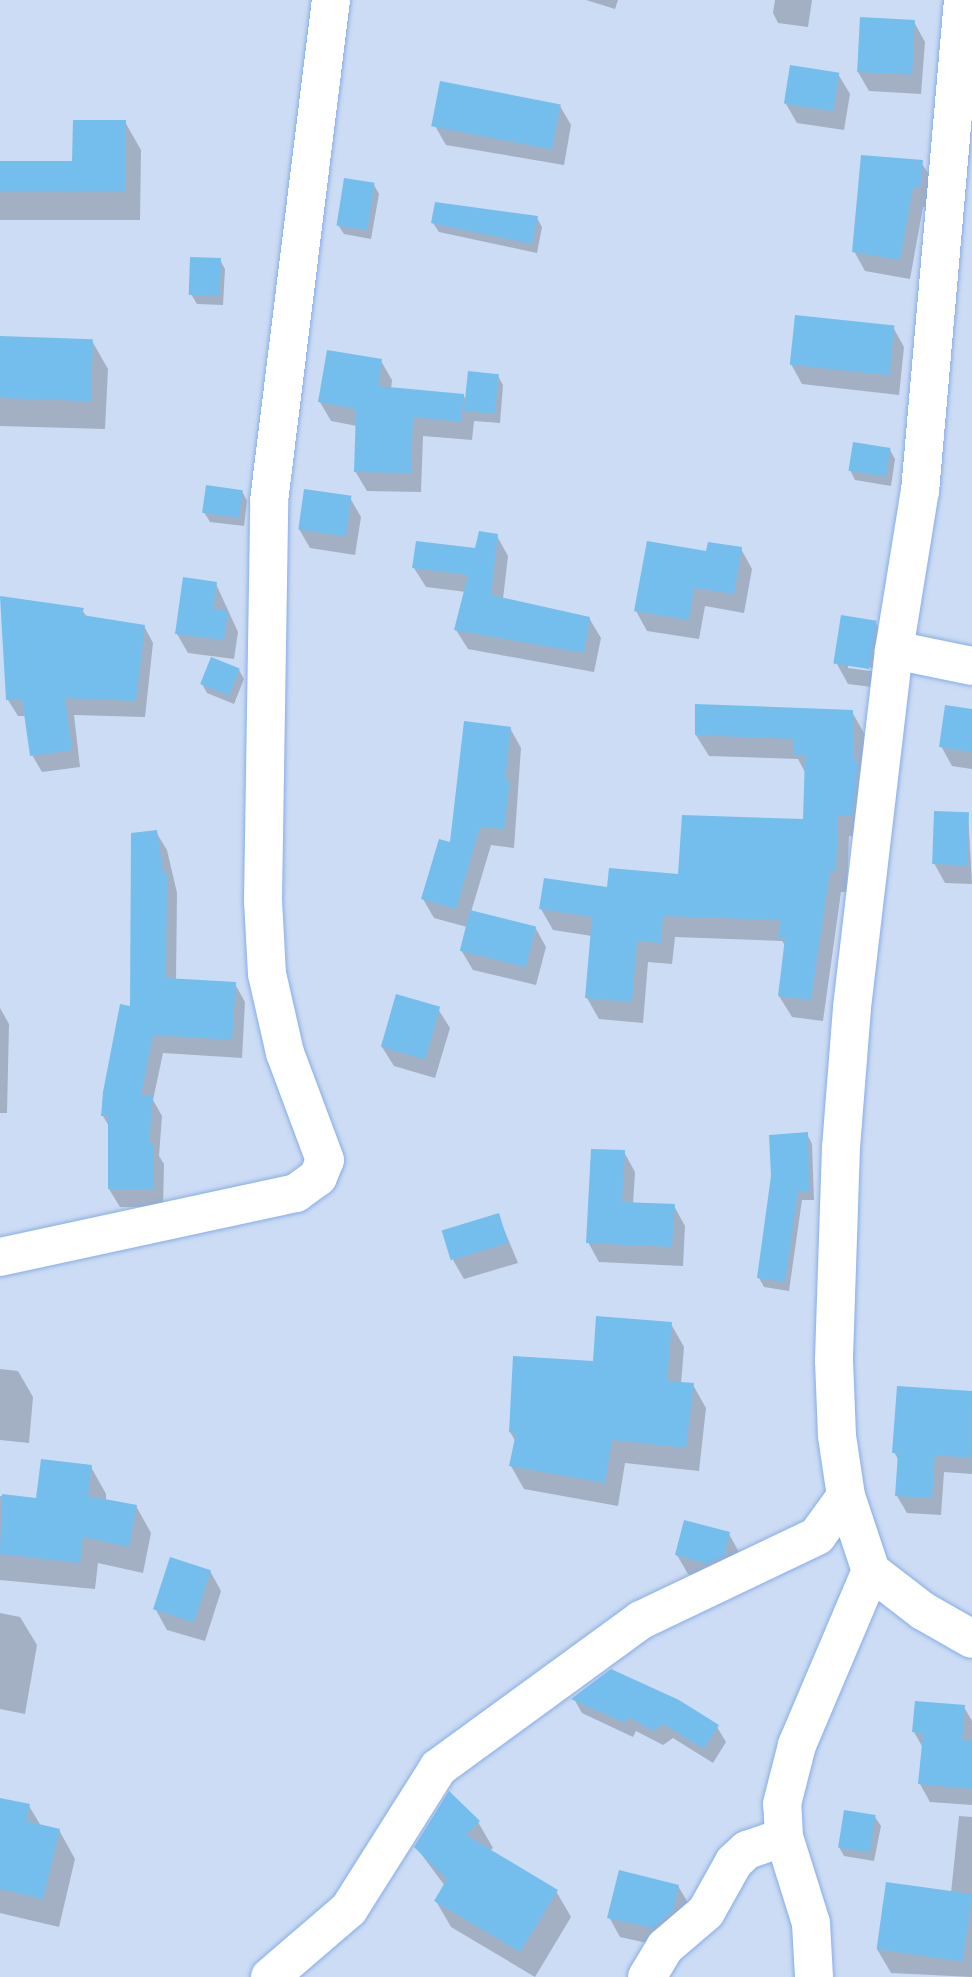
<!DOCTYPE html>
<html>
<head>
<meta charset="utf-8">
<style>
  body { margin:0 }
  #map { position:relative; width:972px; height:1977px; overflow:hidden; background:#ccdcf4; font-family:Montserrat,sans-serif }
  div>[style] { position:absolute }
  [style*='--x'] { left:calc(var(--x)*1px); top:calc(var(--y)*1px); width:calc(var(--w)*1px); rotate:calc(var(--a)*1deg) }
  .shadow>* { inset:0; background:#0003 }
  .building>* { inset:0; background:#74beee; transform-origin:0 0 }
  .roads { filter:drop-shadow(0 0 2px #87ade7) drop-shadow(0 0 2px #87ade7) }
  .minor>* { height:38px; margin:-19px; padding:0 19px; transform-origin:19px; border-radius:19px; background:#fff }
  span { translate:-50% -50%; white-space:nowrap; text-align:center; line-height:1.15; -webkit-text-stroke:5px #fbfbfb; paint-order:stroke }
</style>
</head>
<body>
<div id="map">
  <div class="shadow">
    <div style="clip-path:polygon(586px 0,618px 0,615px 9px)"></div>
    <div style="clip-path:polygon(775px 0,812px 0,808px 27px,778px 23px,773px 13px)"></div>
    <div style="clip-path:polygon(914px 22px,925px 42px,921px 94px,869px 91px,858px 72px)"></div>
    <div style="clip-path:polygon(838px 74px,850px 94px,844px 130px,797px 123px,786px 104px)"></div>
    <div style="clip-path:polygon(560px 106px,571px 125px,564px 165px,446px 145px,435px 126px)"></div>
    <div style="clip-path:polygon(125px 122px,141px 150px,140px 220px,0 220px,0 162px,74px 163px)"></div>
    <div style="clip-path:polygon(921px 162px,933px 181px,930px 207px,923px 207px,910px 279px,865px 271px,854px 251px)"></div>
    <div style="clip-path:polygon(374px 185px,379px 194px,371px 239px,344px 234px,338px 225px)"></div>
    <div style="clip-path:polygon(537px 218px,542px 227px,537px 253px,439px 232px,433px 223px)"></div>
    <div style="clip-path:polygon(220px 260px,225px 269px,223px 305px,197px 304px,191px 294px)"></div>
    <div style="clip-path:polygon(893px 327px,904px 347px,899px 395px,802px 384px,791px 364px)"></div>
    <div style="clip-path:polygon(0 338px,92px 341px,108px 369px,105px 429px,0 426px)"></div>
    <div style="clip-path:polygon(381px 361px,392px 380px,391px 389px,463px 395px,467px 401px,498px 376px,503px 385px,500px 423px,474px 421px,472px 440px,423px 436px,421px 492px,367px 491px,355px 471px,357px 426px,331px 421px,320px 402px)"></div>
    <div style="clip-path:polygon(890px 450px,895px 459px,891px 486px,855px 480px,850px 470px)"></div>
    <div style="clip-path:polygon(242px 491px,247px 501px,244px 526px,210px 522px,204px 512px)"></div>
    <div style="clip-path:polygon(350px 498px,361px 517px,355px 555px,310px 548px,299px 529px)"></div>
    <div style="clip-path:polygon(497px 536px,508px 556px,503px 599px,589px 618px,601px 638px,594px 672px,468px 649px,456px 630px,466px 592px,426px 587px,414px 568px,476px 550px)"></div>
    <div style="clip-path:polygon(741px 549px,752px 569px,744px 613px,705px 606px,699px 639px,647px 631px,636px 611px,708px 553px)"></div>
    <div style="clip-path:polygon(216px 584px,238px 632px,234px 659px,188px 653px,177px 634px)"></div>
    <div style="clip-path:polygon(82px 610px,87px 617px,144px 626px,153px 643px,145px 717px,74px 715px,80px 767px,42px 772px,32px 755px,26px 716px,18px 716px,8px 700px)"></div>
    <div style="clip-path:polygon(evenodd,875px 622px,887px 642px,880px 688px,848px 684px,837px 664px,875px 622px,848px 664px,879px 669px,878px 672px,848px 668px,848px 664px)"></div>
    <div style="clip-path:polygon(239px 670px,244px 679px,234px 704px,207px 693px,202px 684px)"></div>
    <div style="clip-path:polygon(972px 710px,972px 769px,952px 766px,941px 746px)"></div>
    <div style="clip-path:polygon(852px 712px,864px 733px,864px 837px,849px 836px,847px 892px,841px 892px,823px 1021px,792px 1017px,779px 996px,786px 947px,782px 941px,675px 937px,672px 964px,648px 962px,643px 1023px,599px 1019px,587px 998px,592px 936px,553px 930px,541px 909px,608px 889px,680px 876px,804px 821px,806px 774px,798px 759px,709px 756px,696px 735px)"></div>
    <div style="clip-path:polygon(510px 728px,521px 748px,514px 848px,491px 845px,471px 912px,535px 927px,546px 947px,536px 985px,473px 970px,461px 950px,467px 927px,434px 918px,423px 899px)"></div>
    <div style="clip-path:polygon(968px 814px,972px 884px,945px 883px,934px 863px)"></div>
    <div style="clip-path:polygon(156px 832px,167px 850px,177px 893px,176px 981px,235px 984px,245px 1002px,242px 1058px,163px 1053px,153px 1100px,162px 1116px,159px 1156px,164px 1164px,163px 1207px,120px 1207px,109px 1189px,110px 1128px,103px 1116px,131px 1008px)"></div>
    <div style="clip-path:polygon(0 1008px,9px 1024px,7px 1113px,0 1113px)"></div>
    <div style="clip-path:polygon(438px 1009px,450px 1028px,435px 1078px,394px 1066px,382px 1047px)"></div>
    <div style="clip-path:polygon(807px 1134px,812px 1144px,814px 1200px,802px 1200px,789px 1291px,764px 1287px,759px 1278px)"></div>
    <div style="clip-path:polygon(624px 1152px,635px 1172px,633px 1204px,674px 1206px,685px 1226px,683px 1266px,599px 1262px,588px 1242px)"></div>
    <div style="clip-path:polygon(498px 1215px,518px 1263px,464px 1279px,453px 1260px)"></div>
    <div style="clip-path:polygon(671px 1324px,684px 1347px,681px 1384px,693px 1385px,706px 1408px,699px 1471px,625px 1463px,618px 1506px,524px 1489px,511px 1466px,516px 1442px,510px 1432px,595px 1363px)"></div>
    <div style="clip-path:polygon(0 1369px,18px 1371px,33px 1397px,29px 1443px,0 1440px)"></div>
    <div style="clip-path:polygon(899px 1388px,972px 1393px,972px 1474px,944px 1472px,941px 1515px,907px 1513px,897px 1496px,899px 1461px,894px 1452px)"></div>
    <div style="clip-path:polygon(91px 1467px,106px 1494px,106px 1501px,136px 1506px,151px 1533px,143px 1573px,98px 1563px,95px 1589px,0 1580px,0 1496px,38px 1500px)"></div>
    <div style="clip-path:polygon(729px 1534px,740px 1554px,720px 1583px,688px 1574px,677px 1555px)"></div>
    <div style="clip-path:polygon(210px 1571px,221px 1591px,205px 1641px,167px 1630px,156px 1610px)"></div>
    <div style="clip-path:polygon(0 1613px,20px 1617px,37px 1645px,25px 1714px,0 1709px)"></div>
    <div style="clip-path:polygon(574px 1699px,717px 1727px,726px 1742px,713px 1763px,673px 1738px,663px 1745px,636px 1731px,633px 1737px,582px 1713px)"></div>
    <div style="clip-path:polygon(964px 1707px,972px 1721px,972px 1805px,930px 1802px,920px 1784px,923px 1748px,914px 1732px)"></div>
    <div style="clip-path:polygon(0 1799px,29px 1806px,41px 1826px,59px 1830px,75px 1859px,59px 1927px,0 1913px)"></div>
    <div style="clip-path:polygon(959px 1816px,972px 1817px,972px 1977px,891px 1973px,877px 1949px,951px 1893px)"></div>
    <div style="clip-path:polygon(875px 1817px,881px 1826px,874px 1861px,844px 1856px,839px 1847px)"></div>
    <div style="clip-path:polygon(478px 1822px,493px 1848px,489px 1852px,556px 1891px,571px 1917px,535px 1977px,451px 1927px,436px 1901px,445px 1886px,416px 1847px)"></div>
    <div style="clip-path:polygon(678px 1886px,690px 1906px,665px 1947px,620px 1937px,609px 1917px)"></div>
  </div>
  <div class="building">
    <div style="left:860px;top:17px;width:55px;height:55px;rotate:3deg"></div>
    <div style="left:790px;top:65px;width:50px;height:39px;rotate:9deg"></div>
    <div style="left:440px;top:81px;width:123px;height:46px;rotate:11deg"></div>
    <div style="clip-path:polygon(73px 120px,126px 120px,125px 192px,0 192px,0 161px,72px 161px)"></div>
    <div style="clip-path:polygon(861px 155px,923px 160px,920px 188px,913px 188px,900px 260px,852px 252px)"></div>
    <div style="left:344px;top:178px;width:31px;height:48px;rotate:9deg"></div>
    <div style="clip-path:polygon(435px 202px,538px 216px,532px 244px,431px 223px)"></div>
    <div style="left:190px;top:257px;width:31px;height:38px;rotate:2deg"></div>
    <div style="left:795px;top:315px;width:100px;height:50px;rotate:6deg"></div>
    <div style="left:0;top:336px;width:93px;height:62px;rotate:2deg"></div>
    <div style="clip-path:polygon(327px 350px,382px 359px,378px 386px,464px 394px,461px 422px,413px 417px,411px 473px,354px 472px,356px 409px,318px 402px)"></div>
    <div style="left:468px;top:371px;width:31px;height:40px;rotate:6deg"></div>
    <div style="left:853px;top:442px;width:38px;height:29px;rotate:9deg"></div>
    <div style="left:206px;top:485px;width:37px;height:28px;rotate:8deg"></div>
    <div style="left:304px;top:489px;width:48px;height:41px;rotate:8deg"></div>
    <div style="clip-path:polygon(479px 531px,498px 534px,491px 595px,590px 617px,584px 653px,454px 630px,468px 575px,412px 568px,416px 541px,475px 548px)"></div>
    <div style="clip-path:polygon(647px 541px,706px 551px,708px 542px,742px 547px,734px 594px,694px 588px,689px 620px,634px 611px)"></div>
    <div style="clip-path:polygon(183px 577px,217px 582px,213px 609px,228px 611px,224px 640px,175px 634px)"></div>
    <div style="clip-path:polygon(0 596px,84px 608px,82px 615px,145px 625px,136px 701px,65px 698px,72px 750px,30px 756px,22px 699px,6px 700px)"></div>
    <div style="left:841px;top:615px;width:36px;height:49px;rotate:9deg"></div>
    <div style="left:211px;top:657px;width:31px;height:29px;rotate:22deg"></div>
    <div style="clip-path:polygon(695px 704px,853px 710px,853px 760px,858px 761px,852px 816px,838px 815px,836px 871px,830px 871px,811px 1000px,778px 996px,785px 938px,778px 937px,780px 920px,663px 916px,661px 943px,637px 941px,632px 1002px,585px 998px,592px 917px,539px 909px,544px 878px,607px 887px,609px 868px,678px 874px,682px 815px,803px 819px,805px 755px,793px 755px,793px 739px,695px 735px)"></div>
    <div style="clip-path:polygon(945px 705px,972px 709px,972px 752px,939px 747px)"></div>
    <div style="clip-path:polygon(464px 721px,511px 727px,505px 780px,510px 781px,504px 829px,480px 827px,456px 909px,421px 899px,439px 839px,450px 842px)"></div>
    <div style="left:934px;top:811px;width:35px;height:53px;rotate:2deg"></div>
    <div style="clip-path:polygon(157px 830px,163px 873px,167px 873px,166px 978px,236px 982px,232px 1040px,153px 1035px,141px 1095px,153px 1096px,149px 1144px,154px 1144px,154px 1189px,108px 1189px,108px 1116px,101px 1116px,103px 1092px,120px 1004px,130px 1006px,131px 833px)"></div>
    <div style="left:470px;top:910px;width:68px;height:42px;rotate:14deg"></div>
    <div style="left:396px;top:994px;width:46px;height:55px;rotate:16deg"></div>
    <div style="clip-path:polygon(808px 1132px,809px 1191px,798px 1191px,785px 1282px,757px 1278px,771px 1176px,769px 1135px)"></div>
    <div style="clip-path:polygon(591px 1149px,625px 1150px,622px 1202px,675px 1204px,672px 1247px,586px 1243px)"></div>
    <div style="left:499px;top:1213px;width:31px;height:60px;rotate:73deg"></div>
    <div style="clip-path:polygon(596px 1316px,672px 1322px,667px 1381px,694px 1383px,686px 1448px,612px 1440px,605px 1483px,509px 1466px,516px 1433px,509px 1432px,513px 1356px,593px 1361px)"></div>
    <div style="clip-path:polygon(897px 1386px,972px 1391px,971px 1458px,935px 1455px,932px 1498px,895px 1496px,898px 1453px,892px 1453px)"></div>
    <div style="clip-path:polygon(41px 1459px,92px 1465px,88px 1496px,137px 1505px,129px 1547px,83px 1537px,80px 1563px,0 1554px,2px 1494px,36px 1498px)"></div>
    <div style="clip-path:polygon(684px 1520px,730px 1532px,724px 1556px,708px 1564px,675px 1555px)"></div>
    <div style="left:170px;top:1557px;width:43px;height:55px;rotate:18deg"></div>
    <div style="clip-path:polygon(611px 1669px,679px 1700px,719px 1725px,704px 1749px,663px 1724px,653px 1731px,628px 1717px,625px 1723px,571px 1699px)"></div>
    <div style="clip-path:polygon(915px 1701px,965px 1705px,962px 1740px,972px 1741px,972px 1789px,918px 1784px,923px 1734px,912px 1732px)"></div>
    <div style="clip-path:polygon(449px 1791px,480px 1821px,466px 1835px,558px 1890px,520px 1952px,434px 1901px,447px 1879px,414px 1847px)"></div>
    <div style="clip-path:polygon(0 1798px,30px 1804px,26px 1821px,60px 1829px,43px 1899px,0 1889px)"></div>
    <div style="left:844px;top:1810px;width:32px;height:38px;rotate:9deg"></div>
    <div style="clip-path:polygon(619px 1870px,679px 1885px,673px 1911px,653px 1928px,607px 1918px)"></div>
    <div style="left:886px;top:1882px;width:87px;height:68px;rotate:8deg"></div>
  </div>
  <div class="roads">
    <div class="minor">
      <div style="--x:963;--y:0;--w:492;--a:95"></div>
      <div style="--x:920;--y:490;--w:162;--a:99.2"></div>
      <div style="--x:894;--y:650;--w:360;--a:96.7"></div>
      <div style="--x:852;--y:1008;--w:139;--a:94.5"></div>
      <div style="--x:841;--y:1147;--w:214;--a:91.9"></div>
      <div style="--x:834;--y:1361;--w:75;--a:87.7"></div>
      <div style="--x:837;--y:1436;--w:61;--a:81.5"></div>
      <div style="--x:846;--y:1496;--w:79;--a:71.6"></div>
      <div style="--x:871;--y:1571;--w:66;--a:37.6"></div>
      <div style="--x:923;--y:1611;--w:56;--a:29.7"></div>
      <div style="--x:894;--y:650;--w:80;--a:11.6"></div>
      <div style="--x:0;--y:1257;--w:303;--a:-12.2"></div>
      <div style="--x:296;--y:1193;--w:27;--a:-36"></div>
      <div style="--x:318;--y:1177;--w:18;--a:-68"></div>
      <div style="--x:325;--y:1160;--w:114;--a:-110.5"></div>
      <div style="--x:285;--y:1053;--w:81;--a:-102.8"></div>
      <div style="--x:267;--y:974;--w:73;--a:-93.1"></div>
      <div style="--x:263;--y:901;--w:400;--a:-89.1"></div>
      <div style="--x:269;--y:501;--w:505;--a:-82.95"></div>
      <div style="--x:270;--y:1977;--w:104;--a:-40.7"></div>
      <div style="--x:349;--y:1909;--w:167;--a:-57.7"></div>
      <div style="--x:438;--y:1768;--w:251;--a:-36.1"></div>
      <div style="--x:641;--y:1620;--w:195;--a:-25.5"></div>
      <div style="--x:817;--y:1536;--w:49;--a:-54.1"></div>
      <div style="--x:647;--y:1977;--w:35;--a:-59"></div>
      <div style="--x:665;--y:1947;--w:54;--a:-40.5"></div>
      <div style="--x:706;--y:1912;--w:57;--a:-60.8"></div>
      <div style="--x:734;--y:1862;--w:18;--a:-43"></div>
      <div style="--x:747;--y:1850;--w:39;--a:-19"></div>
      <div style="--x:814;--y:1977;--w:54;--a:-93.2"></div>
      <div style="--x:811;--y:1923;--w:90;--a:-107.4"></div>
      <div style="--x:784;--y:1837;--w:33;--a:-93"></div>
      <div style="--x:782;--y:1804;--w:61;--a:-75.7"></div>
      <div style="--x:797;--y:1745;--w:189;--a:-67"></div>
    </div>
  </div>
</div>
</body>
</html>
